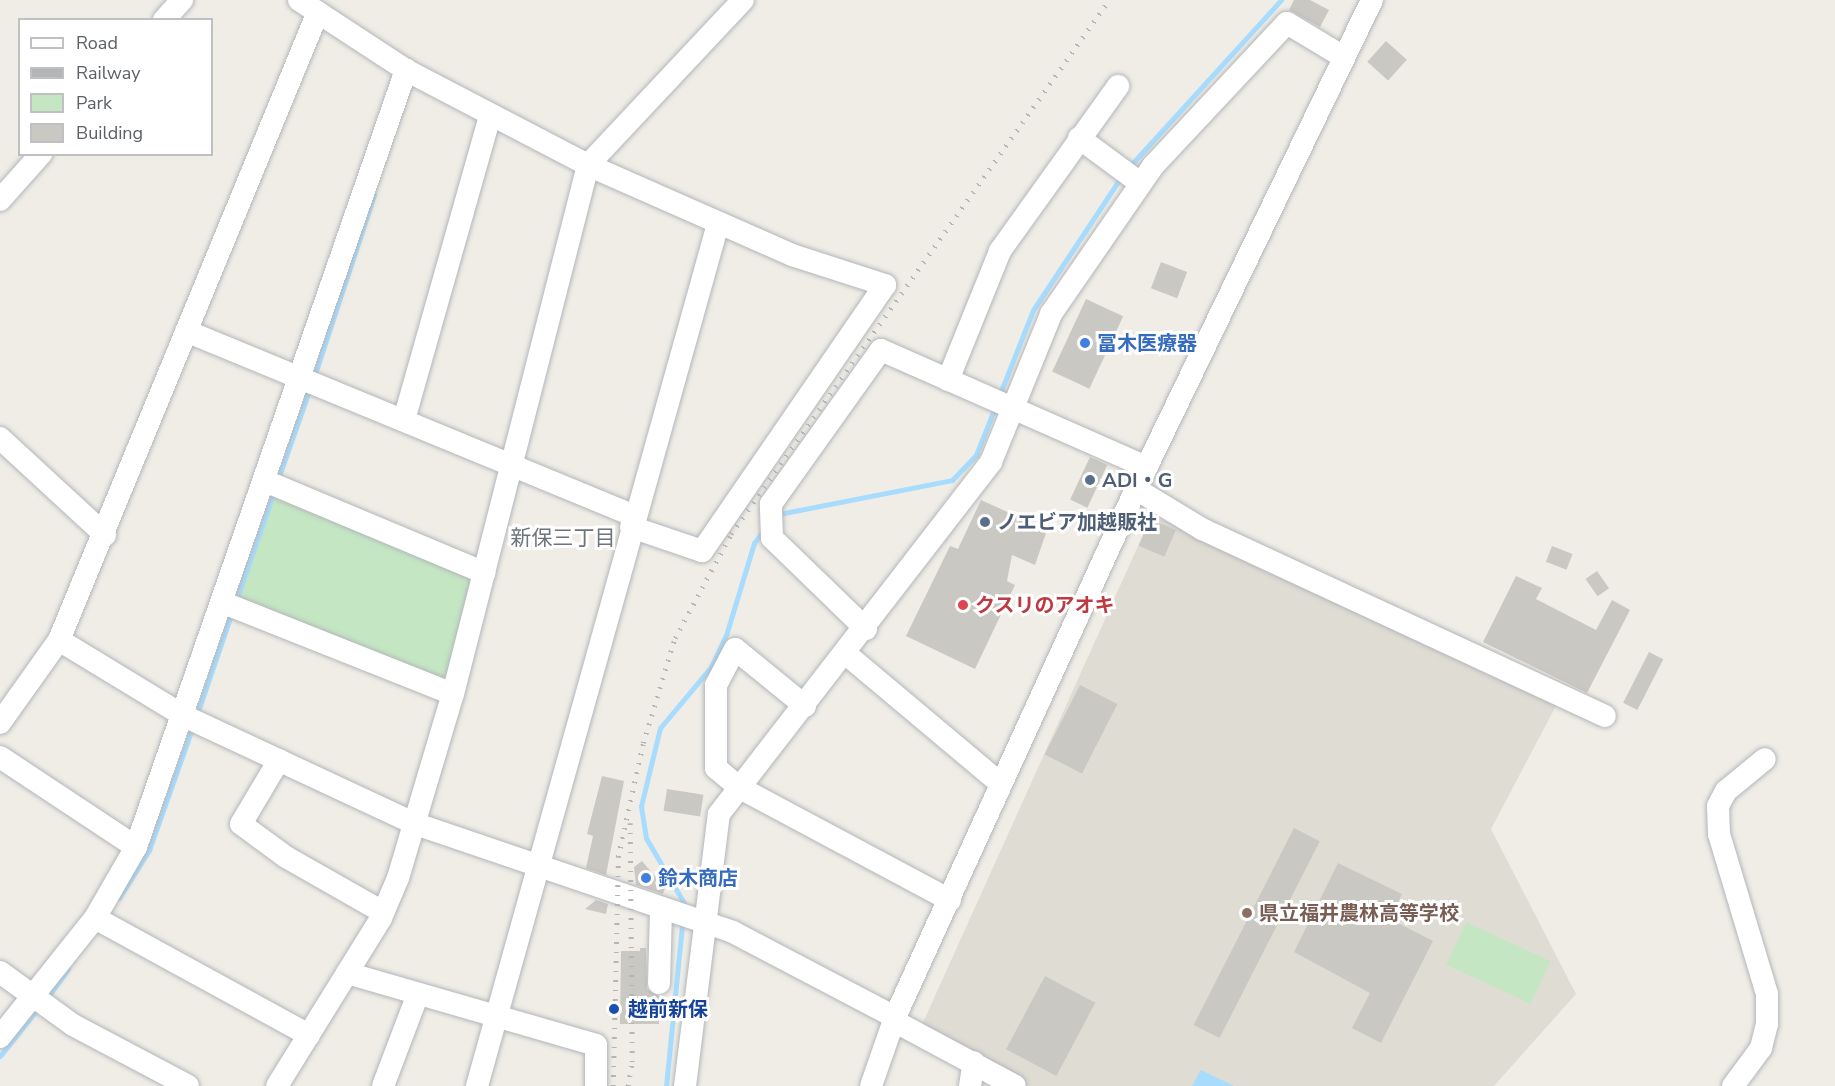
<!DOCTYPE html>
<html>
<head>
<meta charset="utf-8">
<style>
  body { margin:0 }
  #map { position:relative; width:1835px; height:1086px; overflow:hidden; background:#efede6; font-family:"Nunito Sans","Noto Sans JP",sans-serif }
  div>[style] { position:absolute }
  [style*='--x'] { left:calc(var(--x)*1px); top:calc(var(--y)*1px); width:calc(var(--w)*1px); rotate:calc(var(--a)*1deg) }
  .education>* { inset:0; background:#dfdcd4 }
  .green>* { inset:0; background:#c4e6c3; transform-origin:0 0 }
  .water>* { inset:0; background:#a7dcfe }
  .stream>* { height:5px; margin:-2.5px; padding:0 2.5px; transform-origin:2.5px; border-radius:2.5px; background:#a7dcfe }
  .building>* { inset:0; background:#cac8c3; transform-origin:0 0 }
  .roads { filter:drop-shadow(0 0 2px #b3b6ba) drop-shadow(0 0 2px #b3b6ba) }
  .minor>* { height:22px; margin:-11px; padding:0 11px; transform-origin:11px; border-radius:11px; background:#fff }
  .rail>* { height:4.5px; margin-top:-2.25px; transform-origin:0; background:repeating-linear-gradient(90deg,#b4b5b6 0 1.5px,transparent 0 9.5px) }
  .dots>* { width:16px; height:16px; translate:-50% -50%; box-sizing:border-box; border:3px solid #fff; border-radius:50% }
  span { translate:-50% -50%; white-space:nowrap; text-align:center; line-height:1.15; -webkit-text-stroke:6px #fff; paint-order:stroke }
  .shop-label { font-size:20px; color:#366cbe; font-weight:700 }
  .left { translate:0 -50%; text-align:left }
  .service-label { font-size:20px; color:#4e5e75; font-weight:700 }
  .health-label { font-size:20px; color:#be3a42; font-weight:700 }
  .education-label { font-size:20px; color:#785e54; font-weight:700 }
  .transit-label { font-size:20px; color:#164399; font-weight:700 }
  .neighbourhood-label { font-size:21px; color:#6e7478 }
  .legend { position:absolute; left:18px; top:18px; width:195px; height:138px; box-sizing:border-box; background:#fff; border:2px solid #bec0c2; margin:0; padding:8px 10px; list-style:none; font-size:18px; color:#5d6166 }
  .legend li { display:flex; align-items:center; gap:12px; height:30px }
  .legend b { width:30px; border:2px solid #bec0c2 }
</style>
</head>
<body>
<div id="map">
  <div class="education">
    <div style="clip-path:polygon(1152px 515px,1557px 704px,1491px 829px,1576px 994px,1494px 1086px,1026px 1086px,921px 1027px)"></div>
  </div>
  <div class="green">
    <div style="left:274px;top:492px;width:226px;height:121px;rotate:21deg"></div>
    <div style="left:1466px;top:922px;width:93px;height:47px;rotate:25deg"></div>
  </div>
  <div class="water">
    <div style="clip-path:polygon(1201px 1070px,1234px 1086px,1192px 1086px)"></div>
  </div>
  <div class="stream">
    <div style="--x:1129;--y:167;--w:226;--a:-47.7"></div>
    <div style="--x:314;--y:377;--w:192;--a:-71.8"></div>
    <div style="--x:999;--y:396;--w:92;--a:-68.4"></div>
    <div style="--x:1033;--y:310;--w:159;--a:-56.5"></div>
    <div style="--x:277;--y:482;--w:100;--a:-70.7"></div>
    <div style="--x:779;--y:514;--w:176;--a:-11.1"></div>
    <div style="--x:952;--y:480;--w:35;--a:-46"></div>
    <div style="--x:976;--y:455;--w:52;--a:-68.4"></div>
    <div style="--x:236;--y:601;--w:116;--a:-70.9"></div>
    <div style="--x:196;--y:717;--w:111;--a:-71.1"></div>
    <div style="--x:119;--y:898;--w:57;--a:-58"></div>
    <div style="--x:149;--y:850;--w:132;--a:-70.5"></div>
    <div style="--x:684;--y:903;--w:75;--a:-120.3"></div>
    <div style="--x:646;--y:838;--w:32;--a:-99"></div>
    <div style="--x:641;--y:806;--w:80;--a:-76.3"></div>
    <div style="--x:660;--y:728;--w:80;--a:-50.1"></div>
    <div style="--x:711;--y:667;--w:38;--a:-65"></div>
    <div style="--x:727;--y:632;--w:93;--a:-73.1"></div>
    <div style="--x:754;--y:543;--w:17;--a:-54"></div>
    <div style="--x:47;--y:998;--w:36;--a:-54"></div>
    <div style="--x:0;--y:1056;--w:63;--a:-51.5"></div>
    <div style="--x:666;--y:1086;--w:161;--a:-84.3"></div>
  </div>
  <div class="building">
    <div style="clip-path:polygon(1294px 0,1310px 0,1329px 10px,1320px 27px,1289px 10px)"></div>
    <div style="left:1386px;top:41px;width:28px;height:28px;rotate:42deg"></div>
    <div style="left:1161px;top:262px;width:28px;height:28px;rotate:21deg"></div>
    <div style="left:1086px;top:299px;width:41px;height:80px;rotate:25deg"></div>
    <div style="left:1090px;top:457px;width:19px;height:47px;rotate:25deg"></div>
    <div style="clip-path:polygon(981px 500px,1047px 530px,1035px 565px,1012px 555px,1007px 581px,1015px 585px,975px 669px,906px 636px,950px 546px,958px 549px)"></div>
    <div style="left:1150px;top:519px;width:28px;height:29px;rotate:23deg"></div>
    <div style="left:1552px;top:546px;width:22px;height:17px;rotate:21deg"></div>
    <div style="left:1597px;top:571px;width:21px;height:14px;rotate:55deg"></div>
    <div style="clip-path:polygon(1516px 576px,1542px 588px,1536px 599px,1596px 630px,1612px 600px,1630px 610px,1587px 693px,1483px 642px)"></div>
    <div style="left:1649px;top:652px;width:16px;height:57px;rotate:27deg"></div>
    <div style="left:1080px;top:685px;width:42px;height:78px;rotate:27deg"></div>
    <div style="clip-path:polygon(602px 776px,624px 781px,606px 875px,586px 868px,593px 836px,587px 834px)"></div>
    <div style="left:667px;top:789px;width:37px;height:22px;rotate:9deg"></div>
    <div style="left:1294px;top:828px;width:29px;height:221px;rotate:27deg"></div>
    <div style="clip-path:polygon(642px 861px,665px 888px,663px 894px,636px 885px,634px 867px)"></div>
    <div style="clip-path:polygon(1338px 863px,1402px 894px,1390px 919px,1433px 941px,1381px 1043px,1352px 1028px,1370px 993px,1294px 952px)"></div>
    <div style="clip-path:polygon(596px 900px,608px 904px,606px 914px,585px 909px)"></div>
    <div style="clip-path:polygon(640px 948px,646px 948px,647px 989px,659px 996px,659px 1024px,620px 1024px,621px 951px,640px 951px)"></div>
    <div style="left:1045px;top:976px;width:57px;height:83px;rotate:28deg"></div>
  </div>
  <div class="roads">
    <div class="minor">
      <div style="--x:299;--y:0;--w:128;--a:33.2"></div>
      <div style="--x:406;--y:70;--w:205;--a:27.6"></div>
      <div style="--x:588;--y:165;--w:223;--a:23.8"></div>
      <div style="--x:792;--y:255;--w:98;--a:17.9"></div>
      <div style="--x:885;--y:285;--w:323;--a:124.5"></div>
      <div style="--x:702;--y:551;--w:75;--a:-161.3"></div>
      <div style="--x:164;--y:20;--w:27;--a:-48"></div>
      <div style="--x:1079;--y:138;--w:76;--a:36.4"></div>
      <div style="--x:0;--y:200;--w:62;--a:-48.3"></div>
      <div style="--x:186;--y:331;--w:485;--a:22.4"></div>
      <div style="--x:948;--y:380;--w:139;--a:-68"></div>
      <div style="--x:1000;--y:251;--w:203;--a:-54.4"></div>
      <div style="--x:404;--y:420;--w:315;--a:-74.2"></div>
      <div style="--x:0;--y:438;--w:143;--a:42.7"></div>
      <div style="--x:265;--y:481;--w:238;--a:22.7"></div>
      <div style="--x:1136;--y:489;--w:77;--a:31.2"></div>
      <div style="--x:1202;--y:529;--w:444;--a:24.9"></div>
      <div style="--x:224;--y:603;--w:246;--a:21.7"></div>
      <div style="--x:866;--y:629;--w:131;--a:-135.9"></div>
      <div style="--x:772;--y:538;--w:34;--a:-92"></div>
      <div style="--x:771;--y:504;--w:189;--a:-54.5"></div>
      <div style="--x:881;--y:350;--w:290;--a:23.8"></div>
      <div style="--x:59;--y:640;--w:146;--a:31.3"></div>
      <div style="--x:184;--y:716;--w:253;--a:25"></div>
      <div style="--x:413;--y:823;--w:338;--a:18.8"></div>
      <div style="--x:733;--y:932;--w:183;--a:27.7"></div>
      <div style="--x:846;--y:654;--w:202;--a:40"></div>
      <div style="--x:805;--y:706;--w:90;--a:-140.8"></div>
      <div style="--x:735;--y:649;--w:41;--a:117.8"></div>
      <div style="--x:716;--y:685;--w:83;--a:90"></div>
      <div style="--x:716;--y:768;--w:31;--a:40"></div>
      <div style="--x:740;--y:788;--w:238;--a:28.1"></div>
      <div style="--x:0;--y:723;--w:102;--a:-54.6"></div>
      <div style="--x:59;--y:640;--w:679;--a:-67.59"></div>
      <div style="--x:0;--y:757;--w:163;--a:33.5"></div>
      <div style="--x:279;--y:760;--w:74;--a:120.7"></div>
      <div style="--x:241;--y:824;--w:56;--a:36.3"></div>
      <div style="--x:286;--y:857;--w:112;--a:29.6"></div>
      <div style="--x:95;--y:918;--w:244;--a:28.7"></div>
      <div style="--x:0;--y:972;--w:90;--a:36"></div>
      <div style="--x:73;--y:1025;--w:130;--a:27.9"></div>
      <div style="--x:347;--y:973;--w:259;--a:16.1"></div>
      <div style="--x:596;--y:1045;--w:41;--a:90"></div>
      <div style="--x:659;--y:983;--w:73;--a:-88.4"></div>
      <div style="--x:894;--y:1021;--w:137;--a:28.2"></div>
      <div style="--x:0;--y:1037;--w:152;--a:-51.4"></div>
      <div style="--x:95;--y:918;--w:82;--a:-60"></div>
      <div style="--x:136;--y:847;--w:823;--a:-70.84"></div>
      <div style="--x:277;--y:1086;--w:198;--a:-58.2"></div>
      <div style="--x:381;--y:918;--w:43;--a:-67"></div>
      <div style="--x:398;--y:878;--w:192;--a:-73.4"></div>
      <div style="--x:453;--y:694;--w:546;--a:-75.68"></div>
      <div style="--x:588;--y:165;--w:226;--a:-46.8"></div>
      <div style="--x:383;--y:1086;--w:98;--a:-69.2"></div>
      <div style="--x:477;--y:1086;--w:895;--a:-74.38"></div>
      <div style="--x:685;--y:1086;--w:274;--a:-82.9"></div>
      <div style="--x:719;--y:814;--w:445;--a:-52.3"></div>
      <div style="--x:991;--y:462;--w:160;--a:-67.9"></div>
      <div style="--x:1051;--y:314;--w:180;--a:-55.4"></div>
      <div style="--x:1153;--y:166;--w:196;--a:-46.9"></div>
      <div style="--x:1287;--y:23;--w:64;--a:31"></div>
      <div style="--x:871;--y:1086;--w:73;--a:-70.8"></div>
      <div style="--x:895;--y:1017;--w:580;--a:-65.47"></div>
      <div style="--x:1136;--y:489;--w:543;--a:-64.24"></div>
      <div style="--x:970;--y:1086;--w:24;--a:-81"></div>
      <div style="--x:1733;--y:1086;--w:47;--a:-53.6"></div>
      <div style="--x:1761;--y:1048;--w:25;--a:-76"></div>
      <div style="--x:1767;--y:1024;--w:30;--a:-90"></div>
      <div style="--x:1767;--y:994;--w:167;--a:-106.7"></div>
      <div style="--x:1719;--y:834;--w:28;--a:-92"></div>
      <div style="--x:1718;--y:806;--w:17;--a:-62"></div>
      <div style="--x:1726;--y:791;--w:50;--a:-39.4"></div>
    </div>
  </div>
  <div class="rail">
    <div style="--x:613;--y:1086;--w:229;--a:-88.7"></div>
    <div style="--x:618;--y:857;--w:117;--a:-77.6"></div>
    <div style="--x:643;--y:743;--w:110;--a:-73.1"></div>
    <div style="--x:675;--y:638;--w:118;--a:-61.7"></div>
    <div style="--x:731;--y:534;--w:654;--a:-54.71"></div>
    <div style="--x:628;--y:1086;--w:24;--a:-81"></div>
    <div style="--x:632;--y:1062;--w:239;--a:-90.5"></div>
  </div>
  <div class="dots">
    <div style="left:1085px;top:343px;background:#3f7fe0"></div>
    <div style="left:1090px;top:480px;background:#5c6f8a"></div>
    <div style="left:985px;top:522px;background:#5c6f8a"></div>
    <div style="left:963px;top:605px;background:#e0444e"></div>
    <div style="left:646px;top:878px;background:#3f7fe0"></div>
    <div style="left:1247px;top:913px;background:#8d6e63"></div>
    <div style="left:614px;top:1009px;background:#1a4fb4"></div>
  </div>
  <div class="shop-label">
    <span class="left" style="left:1097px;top:343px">冨木医療器</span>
    <span class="left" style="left:658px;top:878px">鈴木商店</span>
  </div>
  <div class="service-label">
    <span class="left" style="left:1102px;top:480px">ADI・G</span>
    <span class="left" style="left:997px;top:522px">ノエビア加越販社</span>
  </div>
  <div class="health-label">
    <span class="left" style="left:975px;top:605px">クスリのアオキ</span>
  </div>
  <div class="education-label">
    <span class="left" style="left:1259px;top:913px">県立福井農林高等学校</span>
  </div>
  <div class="transit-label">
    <span class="left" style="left:628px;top:1009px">越前新保</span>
  </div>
  <div class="neighbourhood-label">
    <span style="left:563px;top:538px">新保三丁目</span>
  </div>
  <ul class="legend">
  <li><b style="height:8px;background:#fff"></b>Road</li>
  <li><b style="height:8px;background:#b4b5b6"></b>Railway</li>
  <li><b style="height:16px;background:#c4e6c3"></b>Park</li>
  <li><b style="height:16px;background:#cac8c3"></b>Building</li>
  </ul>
</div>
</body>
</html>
